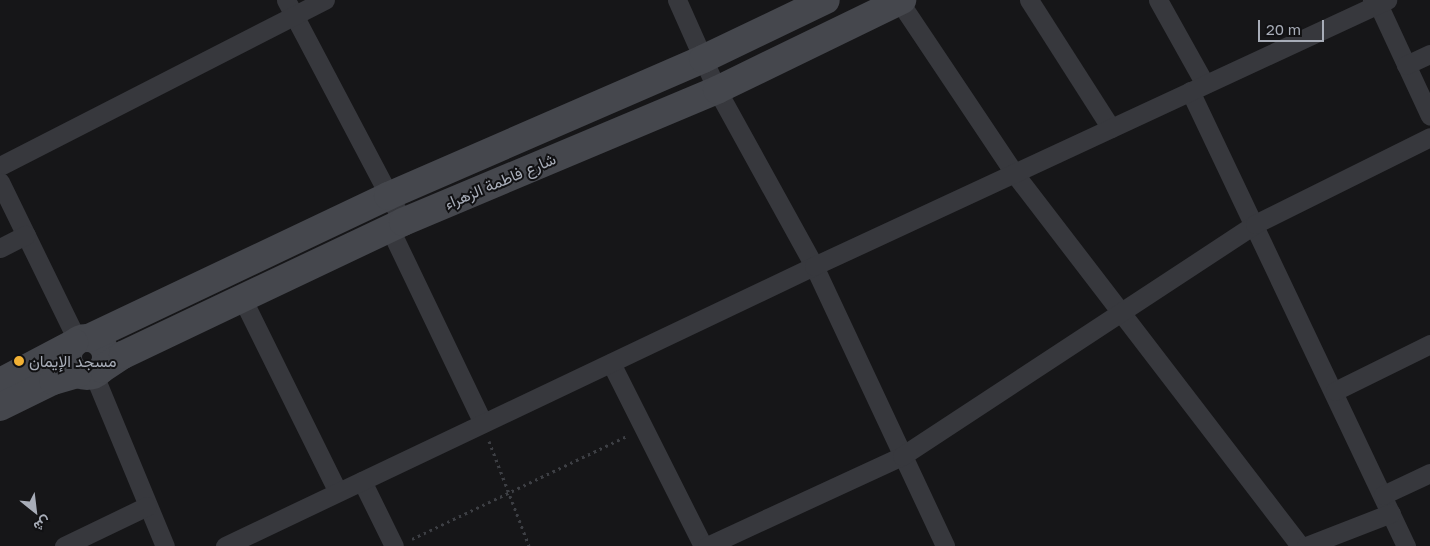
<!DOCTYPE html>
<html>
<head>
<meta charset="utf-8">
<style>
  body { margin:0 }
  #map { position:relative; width:1430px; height:546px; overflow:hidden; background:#161618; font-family:"Golos Text",Vazirmatn,sans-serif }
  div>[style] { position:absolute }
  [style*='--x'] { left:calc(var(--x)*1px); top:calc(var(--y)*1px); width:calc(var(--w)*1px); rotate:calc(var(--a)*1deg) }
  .path>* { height:3px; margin-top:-1.5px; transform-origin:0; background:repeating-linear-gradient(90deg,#3d3f44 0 2.5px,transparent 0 6.5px) }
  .street>* { height:19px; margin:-9.5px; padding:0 9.5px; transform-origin:9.5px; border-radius:9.5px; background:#37383d }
  .secondary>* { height:28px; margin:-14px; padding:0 14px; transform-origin:14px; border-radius:14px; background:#45474d }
  .secondary>.ring { margin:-14px; padding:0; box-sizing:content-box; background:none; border:28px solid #45474d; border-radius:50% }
  .dots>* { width:14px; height:14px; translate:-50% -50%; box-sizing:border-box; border:2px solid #111113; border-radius:50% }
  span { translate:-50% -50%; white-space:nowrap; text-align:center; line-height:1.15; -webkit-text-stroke:4px #111113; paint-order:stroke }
  .street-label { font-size:16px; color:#a8adb8 }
  .poi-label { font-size:16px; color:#a8adb8 }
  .left { translate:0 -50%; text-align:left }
  .north { position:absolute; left:10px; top:486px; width:50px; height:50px; -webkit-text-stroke:4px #111113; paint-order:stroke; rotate:151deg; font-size:14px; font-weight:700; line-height:20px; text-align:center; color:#a8adb8 }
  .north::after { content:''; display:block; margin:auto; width:18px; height:22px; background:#a8adb8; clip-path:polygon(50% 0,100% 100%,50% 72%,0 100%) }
  .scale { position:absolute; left:1258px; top:20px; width:66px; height:22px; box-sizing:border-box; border:2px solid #a8adb8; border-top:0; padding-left:6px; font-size:15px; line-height:18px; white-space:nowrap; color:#a8adb8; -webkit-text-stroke:4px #111113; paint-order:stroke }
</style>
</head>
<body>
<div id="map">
  <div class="path">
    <div style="--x:489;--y:441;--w:112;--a:69.1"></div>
    <div style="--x:412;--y:539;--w:238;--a:-25.6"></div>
  </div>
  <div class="street">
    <div style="--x:286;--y:0;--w:251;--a:62.2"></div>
    <div style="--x:677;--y:0;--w:98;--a:66"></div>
    <div style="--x:717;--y:90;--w:201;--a:61.1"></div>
    <div style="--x:814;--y:266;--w:309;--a:64.9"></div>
    <div style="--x:1029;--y:0;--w:152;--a:57.4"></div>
    <div style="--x:1158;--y:0;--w:96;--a:60.8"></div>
    <div style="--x:1372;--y:0;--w:7;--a:34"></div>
    <div style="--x:1378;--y:4;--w:123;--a:65.1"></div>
    <div style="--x:899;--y:1;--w:207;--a:56.2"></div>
    <div style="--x:1014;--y:173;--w:470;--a:52.5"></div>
    <div style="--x:1406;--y:65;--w:26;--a:-25"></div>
    <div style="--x:1190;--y:91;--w:504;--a:64.61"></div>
    <div style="--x:0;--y:166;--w:365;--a:-27.1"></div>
    <div style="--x:0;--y:182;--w:176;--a:64"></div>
    <div style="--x:390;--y:229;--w:215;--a:64.4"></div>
    <div style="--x:0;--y:248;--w:29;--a:-27"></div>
    <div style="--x:243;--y:300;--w:214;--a:63.7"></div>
    <div style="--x:611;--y:363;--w:205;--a:63.3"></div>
    <div style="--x:94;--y:375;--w:185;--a:67.5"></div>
    <div style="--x:1335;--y:391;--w:106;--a:-26.3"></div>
    <div style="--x:362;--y:481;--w:72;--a:63.8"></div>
    <div style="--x:1383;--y:495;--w:52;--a:-25.1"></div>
    <div style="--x:64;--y:546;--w:92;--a:-25.7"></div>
    <div style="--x:225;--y:546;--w:652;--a:-25.43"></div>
    <div style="--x:814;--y:266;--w:632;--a:-24.9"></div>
    <div style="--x:707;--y:546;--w:215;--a:-24.8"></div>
    <div style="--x:902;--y:456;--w:422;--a:-33.3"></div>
    <div style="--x:1255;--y:224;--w:195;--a:-26.4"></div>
    <div style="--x:1306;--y:546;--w:91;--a:-21.2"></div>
  </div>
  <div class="secondary">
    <div class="ring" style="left:68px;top:338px;width:10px;height:10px"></div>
    <div style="--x:89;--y:338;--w:331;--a:-25.4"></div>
    <div style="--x:388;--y:196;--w:344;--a:-23.5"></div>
    <div style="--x:703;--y:59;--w:136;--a:-25.6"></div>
    <div style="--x:102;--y:369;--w:25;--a:-34"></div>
    <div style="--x:123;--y:355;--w:310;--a:-25.4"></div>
    <div style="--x:403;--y:222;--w:341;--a:-22.8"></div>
    <div style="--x:717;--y:90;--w:206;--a:-25.9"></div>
    <div style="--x:0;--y:382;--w:84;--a:-27.8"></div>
    <div style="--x:0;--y:407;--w:59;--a:-26.1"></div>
    <div style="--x:53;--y:381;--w:26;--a:-16"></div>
  </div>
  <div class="dots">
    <div style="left:19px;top:361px;background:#f2b134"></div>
  </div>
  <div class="street-label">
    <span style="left:500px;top:181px;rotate:-23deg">شارع فاطمة الزهراء</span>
  </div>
  <div class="poi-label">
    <span class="left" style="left:29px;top:361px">مسجد الإيمان</span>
  </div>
  <div class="north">ش</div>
  <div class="scale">20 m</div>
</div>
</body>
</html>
